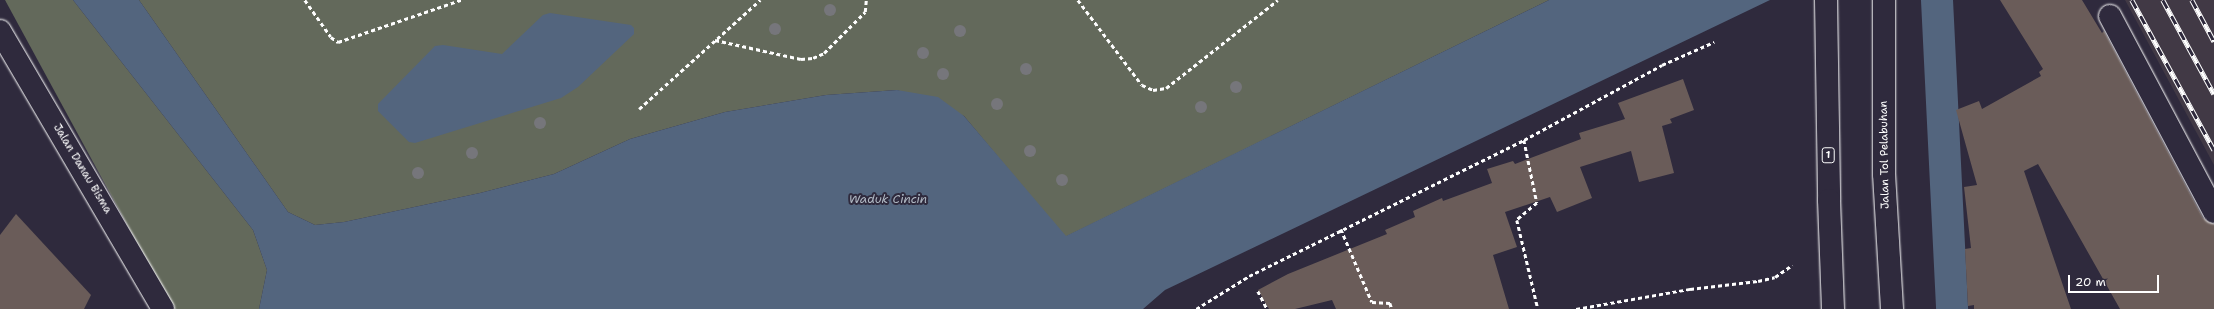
<!DOCTYPE html>
<html>
<head>
<meta charset="utf-8">
<style>
  body { margin:0 }
  #map { position:relative; width:2214px; height:309px; overflow:hidden; background:#2f2a3d; font-family:"Shantell Sans",sans-serif }
  div>[style] { position:absolute }
  [style*='--x'] { left:calc(var(--x)*1px); top:calc(var(--y)*1px); width:calc(var(--w)*1px); rotate:calc(var(--a)*1deg) }
  .built>* { inset:0; background:#413945 }
  .green>* { inset:0; background:#63695b }
  .water>* { inset:0; background:#53657e }
  .canal>* { height:32px; margin:-16px; padding:0 16px; transform-origin:16px; border-radius:16px; background:#53657e }
  .building>* { inset:0; background:#6a5c59 }
  .path>* { height:2.5px; margin-top:-1.25px; transform-origin:0; background:repeating-linear-gradient(90deg,#fff 0 4px,transparent 0 7px) }
  .roads { filter:drop-shadow(0 0 1px #fff) drop-shadow(0 0 1px #fff) }
  .minor>* { height:22px; margin:-11px; padding:0 11px; transform-origin:11px; border-radius:11px; background:#2f2a3d }
  .tertiary>* { height:22px; margin:-11px; padding:0 11px; transform-origin:11px; border-radius:11px; background:#2f2a3d }
  .motorway>* { height:22px; margin:-11px; padding:0 11px; transform-origin:11px; border-radius:11px; background:#2f2a3d }
  .rail>* { height:4.5px; margin-top:-2.25px; transform-origin:0; background:repeating-linear-gradient(90deg,#2f2a3d 0 9px,#fff 0 18px); box-sizing:border-box; border-block:1px solid #fff }
  .trees>* { width:12px; height:12px; margin:-6px; border-radius:50%; background:#76767b }
  span { translate:-50% -50%; white-space:nowrap; text-align:center; line-height:1.15; -webkit-text-stroke:4px #2f2a3d; paint-order:stroke }
  .shield-label span { padding:1px 3px; background:#2f2a3d; border:1px solid; border-radius:3px; -webkit-text-stroke-width:0 }
  .shield-label { font-size:10px; color:#fff; font-weight:700 }
  .street-label { font-size:11px; color:#fff }
  .water-label { font-size:12px; color:#b2bac5; font-style:italic }
  .scale { position:absolute; left:2068px; top:275px; width:91px; height:18px; box-sizing:border-box; border:2px solid #fff; border-top:0; padding-left:5px; font-size:12px; line-height:14px; white-space:nowrap; color:#fff; -webkit-text-stroke:3px #2f2a3d; paint-order:stroke }
</style>
</head>
<body>
<div id="map">
  <div class="built">
    <div style="clip-path:polygon(2125px 0,2214px 0,2214px 165px)"></div>
  </div>
  <div class="green">
    <div style="clip-path:polygon(5px 0,73px 0,253px 230px,267px 270px,259px 309px,173px 309px)"></div>
    <div style="clip-path:polygon(139px 0,1549px 0,1065px 237px,964px 116px,897px 90px,826px 95px,725px 112px,630px 139px,554px 174px,480px 193px,344px 222px,315px 225px,288px 212px)"></div>
  </div>
  <div class="water">
    <div style="clip-path:polygon(73px 0,139px 0,288px 212px,315px 225px,344px 222px,480px 193px,554px 174px,630px 139px,725px 112px,826px 95px,897px 90px,938px 97px,964px 116px,1066px 236px,1549px 0,1770px 0,1165px 290px,1143px 309px,259px 309px,267px 270px,253px 230px)"></div>
    <div style="clip-path:polygon(550px 13px,631px 25px,634px 28px,634px 34px,578px 87px,561px 98px,415px 143px,409px 142px,378px 111px,378px 104px,435px 46px,443px 45px,502px 54px,543px 15px)"></div>
  </div>
  <div class="canal">
    <div style="--x:1937;--y:0;--w:309;--a:87.2"></div>
  </div>
  <div class="building">
    <div style="clip-path:polygon(2000px 0,2082px 0,2102px 33px,2104px 31px,2203px 218px,2214px 224px,2214px 309px,2120px 309px,2038px 164px,2024px 171px,2071px 309px,1974px 309px,1974px 305px,1968px 306px,1965px 249px,1971px 248px,1964px 187px,1977px 185px,1956px 110px,1979px 101px,1982px 109px,2041px 76px,2039px 72px,2043px 69px)"></div>
    <div style="clip-path:polygon(1683px 79px,1694px 110px,1670px 119px,1672px 123px,1662px 126px,1674px 173px,1639px 182px,1631px 151px,1580px 167px,1592px 198px,1557px 212px,1550px 197px,1505px 212px,1517px 247px,1493px 255px,1509px 309px,1336px 309px,1332px 300px,1295px 309px,1269px 309px,1258px 290px,1288px 274px,1387px 234px,1385px 230px,1415px 217px,1413px 211px,1442px 198px,1443px 201px,1492px 183px,1487px 169px,1513px 161px,1515px 164px,1581px 139px,1579px 133px,1625px 119px,1618px 103px)"></div>
    <div style="clip-path:polygon(16px 214px,91px 295px,84px 309px,0 309px,0 235px)"></div>
  </div>
  <div class="path">
    <div style="--x:305;--y:0;--w:45;--a:54.9"></div>
    <div style="--x:331;--y:37;--w:9;--a:36"></div>
    <div style="--x:338;--y:42;--w:130;--a:-18.9"></div>
    <div style="--x:1078;--y:0;--w:106;--a:53"></div>
    <div style="--x:1142;--y:85;--w:12;--a:24"></div>
    <div style="--x:1153;--y:90;--w:13;--a:-9"></div>
    <div style="--x:1166;--y:88;--w:142;--a:-38.2"></div>
    <div style="--x:715;--y:40;--w:88;--a:12.5"></div>
    <div style="--x:801;--y:59;--w:12;--a:-5"></div>
    <div style="--x:813;--y:58;--w:12;--a:-24"></div>
    <div style="--x:824;--y:53;--w:58;--a:-45"></div>
    <div style="--x:865;--y:12;--w:12;--a:-85"></div>
    <div style="--x:639;--y:109;--w:163;--a:-42"></div>
    <div style="--x:1524;--y:140;--w:64;--a:78.3"></div>
    <div style="--x:1537;--y:203;--w:26;--a:140"></div>
    <div style="--x:1517;--y:220;--w:91;--a:76.7"></div>
    <div style="--x:1341;--y:229;--w:79;--a:67"></div>
    <div style="--x:1372;--y:302;--w:18;--a:3"></div>
    <div style="--x:1390;--y:303;--w:6;--a:72"></div>
    <div style="--x:1258;--y:291;--w:20;--a:63"></div>
    <div style="--x:1196;--y:309;--w:62;--a:-31.9"></div>
    <div style="--x:1249;--y:276;--w:307;--a:-26.3"></div>
    <div style="--x:1524;--y:140;--w:157;--a:-28.5"></div>
    <div style="--x:1662;--y:65;--w:57;--a:-23.9"></div>
    <div style="--x:1576;--y:309;--w:116;--a:-10"></div>
    <div style="--x:1690;--y:289;--w:68;--a:-6.7"></div>
    <div style="--x:1758;--y:281;--w:17;--a:-13"></div>
    <div style="--x:1775;--y:277;--w:21;--a:-35"></div>
  </div>
  <div class="roads">
    <div class="minor">
      <div style="--x:2110;--y:16;--w:222;--a:62"></div>
    </div>
    <div class="tertiary">
      <div style="--x:0;--y:31;--w:322;--a:59.6"></div>
    </div>
    <div class="motorway">
      <div style="--x:1826;--y:0;--w:200;--a:89.1"></div>
      <div style="--x:1829;--y:200;--w:109;--a:87.9"></div>
      <div style="--x:1884;--y:0;--w:174;--a:90"></div>
      <div style="--x:1884;--y:174;--w:135;--a:86.6"></div>
    </div>
  </div>
  <div class="rail">
    <div style="--x:2132;--y:0;--w:171;--a:61.3"></div>
    <div style="--x:2163;--y:0;--w:107;--a:61.5"></div>
    <div style="--x:2192;--y:0;--w:47;--a:61.8"></div>
  </div>
  <div class="trees">
    <div style="left:830px;top:10px"></div>
    <div style="left:775px;top:29px"></div>
    <div style="left:960px;top:31px"></div>
    <div style="left:923px;top:53px"></div>
    <div style="left:1026px;top:69px"></div>
    <div style="left:943px;top:74px"></div>
    <div style="left:1236px;top:87px"></div>
    <div style="left:997px;top:104px"></div>
    <div style="left:1201px;top:107px"></div>
    <div style="left:540px;top:123px"></div>
    <div style="left:1030px;top:151px"></div>
    <div style="left:472px;top:153px"></div>
    <div style="left:418px;top:173px"></div>
    <div style="left:1062px;top:180px"></div>
  </div>
  <div class="shield-label">
    <span style="left:1828px;top:155px">1</span>
  </div>
  <div class="street-label">
    <span style="left:1885px;top:155px;rotate:-91deg">Jalan Tol Pelabuhan</span>
    <span style="left:82px;top:169px;rotate:59deg">Jalan Danau Bisma</span>
  </div>
  <div class="water-label">
    <span style="left:888px;top:200px">Waduk Cincin</span>
  </div>
  <div class="scale">20 m</div>
</div>
</body>
</html>
